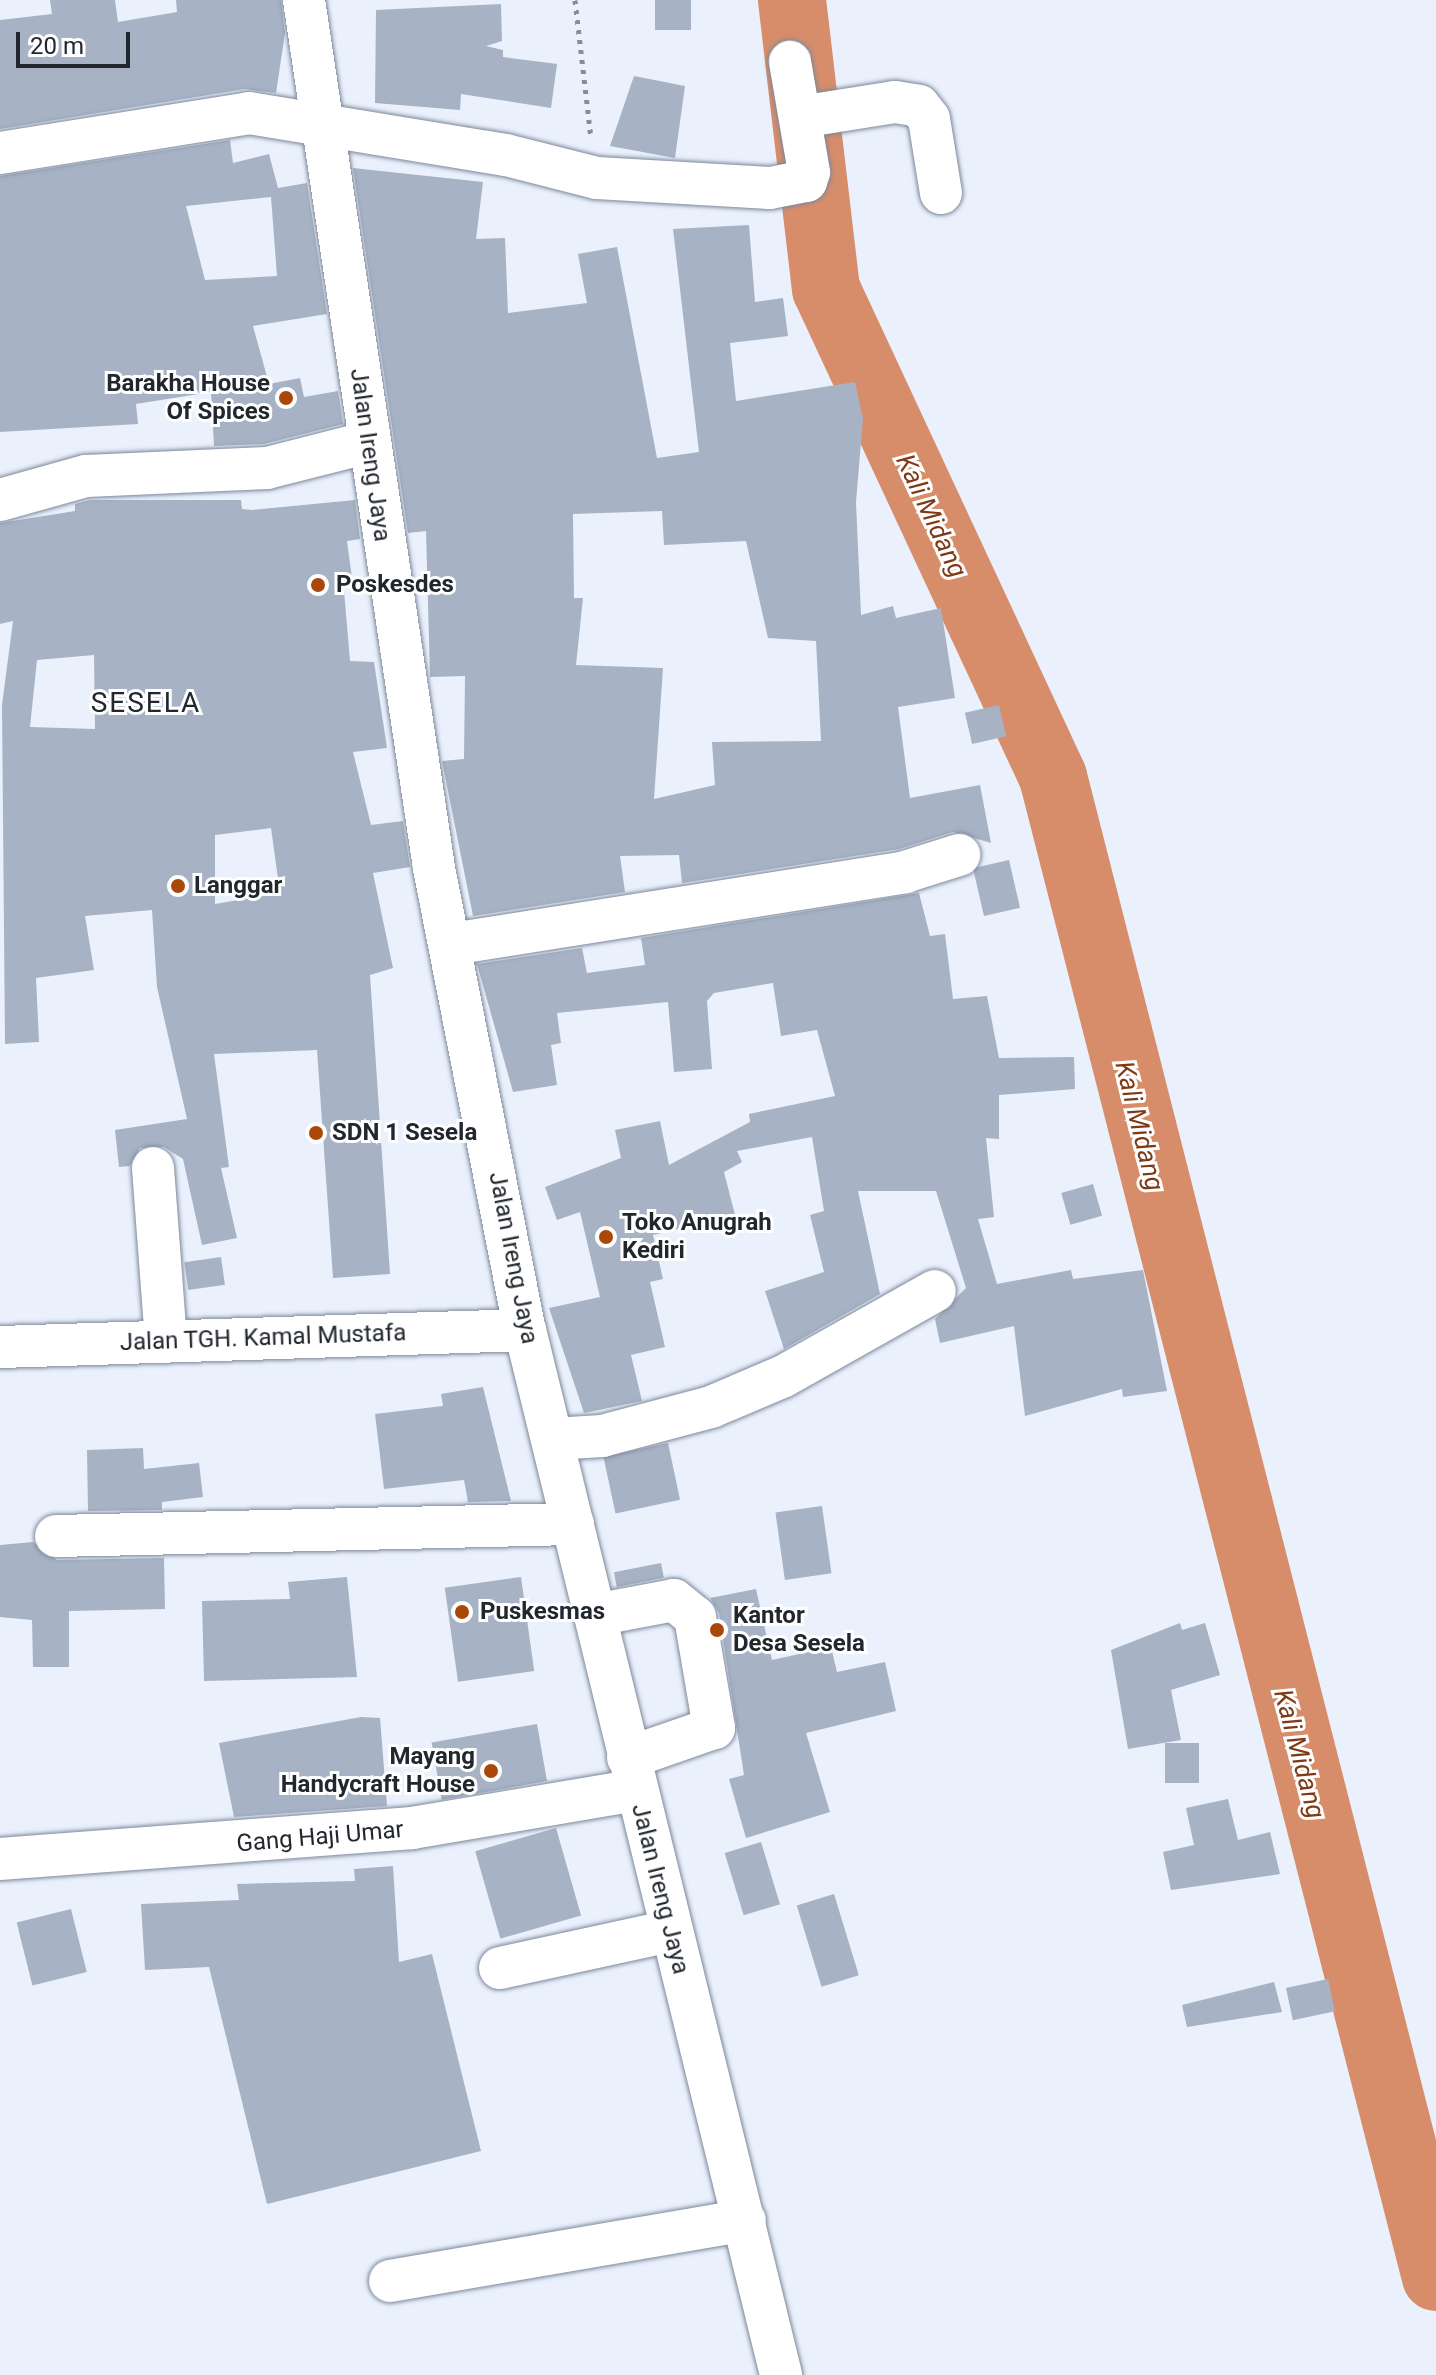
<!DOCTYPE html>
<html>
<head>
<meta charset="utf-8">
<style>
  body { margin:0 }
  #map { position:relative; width:1436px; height:2375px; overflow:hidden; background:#eaf1fd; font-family:Roboto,sans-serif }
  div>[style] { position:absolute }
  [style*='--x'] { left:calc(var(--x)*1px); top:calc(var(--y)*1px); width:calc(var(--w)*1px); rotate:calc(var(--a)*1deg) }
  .river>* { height:68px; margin:-34px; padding:0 34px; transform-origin:34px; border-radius:34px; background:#d78d6a }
  .building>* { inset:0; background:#a7b2c5; transform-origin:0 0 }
  .path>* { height:5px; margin-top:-2.5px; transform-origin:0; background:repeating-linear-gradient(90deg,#878d96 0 4px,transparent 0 10px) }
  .roads { filter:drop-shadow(0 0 2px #7d889a) drop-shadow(0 0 2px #7d889a) }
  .minor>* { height:42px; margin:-21px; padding:0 21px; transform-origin:21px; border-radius:21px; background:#fff }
  .dots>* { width:22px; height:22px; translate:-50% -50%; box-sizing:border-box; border:4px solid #fefefe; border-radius:50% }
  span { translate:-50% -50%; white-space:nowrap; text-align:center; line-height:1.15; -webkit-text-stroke:6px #fefefe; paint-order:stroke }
  .poi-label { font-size:24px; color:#22272e; font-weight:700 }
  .right { translate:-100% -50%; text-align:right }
  .left { translate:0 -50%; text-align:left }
  .street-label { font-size:24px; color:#22272e }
  .water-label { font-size:26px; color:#7f3a15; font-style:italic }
  .quarter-label { font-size:28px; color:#22272e; letter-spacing:2px }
  .scale { position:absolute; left:16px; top:32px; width:114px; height:36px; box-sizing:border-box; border:4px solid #22272e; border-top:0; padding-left:10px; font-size:24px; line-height:28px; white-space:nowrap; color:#22272e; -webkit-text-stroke:6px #fefefe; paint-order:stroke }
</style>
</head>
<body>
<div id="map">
  <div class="river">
    <div style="--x:792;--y:0;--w:291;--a:83.3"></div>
    <div style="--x:826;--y:289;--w:538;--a:65.05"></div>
    <div style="--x:1053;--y:777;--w:1548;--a:75.68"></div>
  </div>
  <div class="building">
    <div style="clip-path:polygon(50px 0,115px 0,118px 22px,177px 12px,176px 0,281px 0,285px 33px,276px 93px,245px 89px,0 129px,0 20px,52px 14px)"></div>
    <div style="left:655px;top:0;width:36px;height:30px"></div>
    <div style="clip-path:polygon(501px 4px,502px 41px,486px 46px,503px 50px,503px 57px,557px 64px,551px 108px,461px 94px,460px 110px,375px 103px,376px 10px)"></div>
    <div style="clip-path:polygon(634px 76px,685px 86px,675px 158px,610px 146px)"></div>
    <div style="clip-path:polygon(evenodd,230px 140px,233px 163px,269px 154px,278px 188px,307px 183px,327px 314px,253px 326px,269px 384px,300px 378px,304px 397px,338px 391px,343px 424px,264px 444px,214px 446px,211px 392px,136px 404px,138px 424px,0 432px,0 176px,230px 140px,271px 197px,277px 276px,205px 280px,186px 206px,271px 197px)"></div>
    <div style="clip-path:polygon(evenodd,353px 168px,483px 182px,476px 239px,505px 238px,508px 313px,587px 303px,578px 254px,617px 247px,657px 458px,699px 452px,673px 229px,749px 225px,755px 302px,783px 298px,788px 336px,730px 343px,736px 401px,855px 382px,863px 419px,856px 502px,861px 615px,893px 606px,896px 618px,941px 608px,955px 698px,898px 707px,910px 798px,980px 785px,991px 843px,953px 832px,899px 849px,682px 883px,679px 855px,620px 856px,625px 892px,473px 916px,442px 761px,464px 759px,465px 676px,430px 677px,426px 531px,408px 533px,353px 168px,662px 511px,664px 545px,746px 541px,768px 638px,816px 641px,821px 741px,712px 742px,715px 785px,654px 799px,663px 668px,576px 665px,583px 598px,574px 598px,573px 514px,662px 511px)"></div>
    <div style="clip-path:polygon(evenodd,90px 500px,241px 500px,242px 509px,252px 510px,355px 500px,360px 539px,347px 541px,352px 578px,343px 579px,350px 661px,374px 662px,387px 748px,353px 752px,371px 825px,403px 821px,410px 867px,373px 873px,393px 968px,370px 975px,390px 1274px,333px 1278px,317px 1050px,214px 1054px,229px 1167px,221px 1168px,237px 1238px,202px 1245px,183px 1159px,164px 1147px,140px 1148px,130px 1166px,119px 1167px,115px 1130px,187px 1119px,157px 987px,152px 910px,85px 916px,94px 970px,36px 978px,39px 1042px,5px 1044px,2px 705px,13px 621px,0 624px,0 523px,75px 511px,75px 504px,90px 500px,94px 655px,95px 729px,30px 727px,37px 660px,94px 655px,90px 500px,271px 828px,280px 893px,215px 904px,215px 835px,271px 828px)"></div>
    <div style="left:999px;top:705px;width:32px;height:35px;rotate:77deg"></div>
    <div style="left:1009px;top:860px;width:49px;height:37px;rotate:77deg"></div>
    <div style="clip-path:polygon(919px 893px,930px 936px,945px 934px,953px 999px,987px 996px,999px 1058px,1074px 1057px,1075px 1089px,999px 1095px,999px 1139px,986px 1138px,994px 1217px,978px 1219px,997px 1284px,1071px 1270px,1073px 1279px,1143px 1270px,1167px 1391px,1123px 1397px,1122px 1389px,1025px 1416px,1014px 1326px,940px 1343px,935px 1319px,966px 1288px,936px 1191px,858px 1191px,880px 1294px,784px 1349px,765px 1291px,824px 1272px,810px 1215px,824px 1211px,812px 1137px,737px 1151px,742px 1162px,724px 1172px,735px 1215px,653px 1235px,663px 1279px,650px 1282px,665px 1347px,631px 1355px,642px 1401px,584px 1413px,549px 1308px,600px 1297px,580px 1212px,557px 1220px,545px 1187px,621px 1158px,615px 1130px,660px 1121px,669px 1165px,750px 1122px,749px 1114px,835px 1096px,817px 1030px,781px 1036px,773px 983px,714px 993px,707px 1001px,712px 1069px,674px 1072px,668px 1002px,557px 1013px,561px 1043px,551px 1045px,557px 1085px,513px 1092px,477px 964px,582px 948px,587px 973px,645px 965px,641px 938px)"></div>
    <div style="left:1093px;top:1184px;width:33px;height:33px;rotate:74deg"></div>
    <div style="left:221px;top:1257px;width:28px;height:37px;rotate:82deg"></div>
    <div style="clip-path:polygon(483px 1387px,511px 1501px,468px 1502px,464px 1480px,384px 1489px,375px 1414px,443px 1406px,441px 1394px)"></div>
    <div style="left:668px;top:1443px;width:58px;height:66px;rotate:78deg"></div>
    <div style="clip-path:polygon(143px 1448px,144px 1469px,199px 1463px,203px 1497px,162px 1502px,162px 1510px,88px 1511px,87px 1450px)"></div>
    <div style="left:822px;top:1506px;width:68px;height:47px;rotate:82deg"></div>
    <div style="clip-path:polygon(33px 1542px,57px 1560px,164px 1558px,165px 1609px,69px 1611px,69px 1667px,33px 1667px,32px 1620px,0 1617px,0 1545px)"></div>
    <div style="left:661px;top:1563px;width:15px;height:48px;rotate:79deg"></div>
    <div style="clip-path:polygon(347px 1577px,357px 1677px,204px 1681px,202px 1601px,290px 1599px,288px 1582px)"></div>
    <div style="left:521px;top:1577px;width:95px;height:77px;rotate:82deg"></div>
    <div style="clip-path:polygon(756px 1589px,772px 1660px,831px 1647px,837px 1672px,885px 1662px,896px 1711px,806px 1733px,830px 1812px,746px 1838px,729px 1779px,744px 1775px,719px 1613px,710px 1598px)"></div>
    <div style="clip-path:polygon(1180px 1623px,1182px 1630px,1205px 1623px,1220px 1675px,1171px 1690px,1181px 1740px,1128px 1749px,1111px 1650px)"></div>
    <div style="clip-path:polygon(361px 1717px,380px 1718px,387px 1806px,234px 1817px,219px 1743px)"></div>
    <div style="left:537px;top:1724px;width:58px;height:107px;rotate:80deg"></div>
    <div style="left:1199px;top:1743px;width:40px;height:34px;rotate:90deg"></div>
    <div style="clip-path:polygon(1228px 1799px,1238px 1840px,1270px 1832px,1280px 1874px,1171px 1890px,1163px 1852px,1194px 1845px,1186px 1808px)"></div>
    <div style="left:556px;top:1828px;width:91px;height:84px;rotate:74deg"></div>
    <div style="left:761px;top:1842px;width:65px;height:38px;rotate:73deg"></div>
    <div style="clip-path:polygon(393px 1866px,399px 1962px,432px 1954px,481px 2151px,267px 2204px,209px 1967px,145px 1970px,141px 1904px,239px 1900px,237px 1884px,355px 1881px,354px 1869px)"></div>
    <div style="left:834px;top:1894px;width:85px;height:39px;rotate:73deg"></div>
    <div style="left:71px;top:1909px;width:65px;height:56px;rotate:76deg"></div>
    <div style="left:1328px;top:1979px;width:33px;height:43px;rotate:78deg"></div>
    <div style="clip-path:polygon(1274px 1982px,1282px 2012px,1187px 2027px,1182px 2005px)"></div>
  </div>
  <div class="path">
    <div style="--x:575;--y:0;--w:139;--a:83.4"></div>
  </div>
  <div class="roads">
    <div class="minor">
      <div style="--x:304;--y:0;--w:878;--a:81.48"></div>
      <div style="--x:434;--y:868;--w:471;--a:78.9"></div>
      <div style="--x:525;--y:1330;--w:1076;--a:76.23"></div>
      <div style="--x:800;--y:117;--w:96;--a:-9"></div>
      <div style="--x:895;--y:102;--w:24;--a:9"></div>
      <div style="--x:919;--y:106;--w:16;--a:52"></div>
      <div style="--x:929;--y:119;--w:75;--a:80.8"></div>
      <div style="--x:0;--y:153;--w:252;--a:-9.1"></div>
      <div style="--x:249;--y:113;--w:260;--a:9.3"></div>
      <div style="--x:506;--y:155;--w:94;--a:14.2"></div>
      <div style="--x:597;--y:178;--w:173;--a:3.3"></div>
      <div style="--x:770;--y:188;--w:37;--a:-11"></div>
      <div style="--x:806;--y:181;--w:9;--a:-72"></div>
      <div style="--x:809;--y:172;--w:112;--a:-99.8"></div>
      <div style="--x:0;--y:500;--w:89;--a:-15.6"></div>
      <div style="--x:86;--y:476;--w:181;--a:-2.5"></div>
      <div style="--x:267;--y:468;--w:102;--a:-14.2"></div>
      <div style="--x:452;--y:944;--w:459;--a:-9"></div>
      <div style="--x:905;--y:872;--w:57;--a:-17.5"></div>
      <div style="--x:153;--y:1168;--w:174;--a:85.7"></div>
      <div style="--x:0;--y:1347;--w:525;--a:-1.85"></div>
      <div style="--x:553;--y:1439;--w:49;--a:-3.5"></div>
      <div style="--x:602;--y:1436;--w:113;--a:-14.9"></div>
      <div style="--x:711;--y:1407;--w:79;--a:-23"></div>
      <div style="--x:784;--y:1376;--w:173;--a:-29.4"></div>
      <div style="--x:56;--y:1536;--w:517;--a:-1.33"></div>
      <div style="--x:595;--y:1615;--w:80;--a:-10.8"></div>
      <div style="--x:674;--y:1600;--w:27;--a:39"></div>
      <div style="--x:695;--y:1617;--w:113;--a:80.3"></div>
      <div style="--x:714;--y:1728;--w:91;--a:160.8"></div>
      <div style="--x:0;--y:1859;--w:413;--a:-4.3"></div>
      <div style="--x:412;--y:1828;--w:227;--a:-9.6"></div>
      <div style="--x:500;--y:1968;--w:173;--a:-12.3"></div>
      <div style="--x:390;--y:2281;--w:360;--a:-9.7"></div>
    </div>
  </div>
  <div class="dots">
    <div style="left:286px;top:398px;background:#aa4809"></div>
    <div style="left:318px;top:585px;background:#aa4809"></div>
    <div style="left:178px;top:886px;background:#aa4809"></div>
    <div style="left:316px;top:1133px;background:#aa4809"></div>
    <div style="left:606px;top:1237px;background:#aa4809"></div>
    <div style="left:462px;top:1612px;background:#aa4809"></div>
    <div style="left:717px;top:1630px;background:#aa4809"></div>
    <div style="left:491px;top:1771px;background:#aa4809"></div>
  </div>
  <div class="poi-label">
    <span class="right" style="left:270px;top:398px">Barakha House<br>Of Spices</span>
    <span class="left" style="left:336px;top:585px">Poskesdes</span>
    <span class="left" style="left:194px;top:886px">Langgar</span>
    <span class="left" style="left:332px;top:1133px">SDN 1 Sesela</span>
    <span class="left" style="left:622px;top:1237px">Toko Anugrah<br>Kediri</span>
    <span class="left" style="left:480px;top:1612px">Puskesmas</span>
    <span class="left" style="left:733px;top:1630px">Kantor<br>Desa Sesela</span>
    <span class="right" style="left:475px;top:1771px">Mayang<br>Handycraft House</span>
  </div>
  <div class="street-label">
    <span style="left:370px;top:455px;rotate:82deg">Jalan Ireng Jaya</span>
    <span style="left:513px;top:1258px;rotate:79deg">Jalan Ireng Jaya</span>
    <span style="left:263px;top:1338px;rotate:-2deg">Jalan TGH. Kamal Mustafa</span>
    <span style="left:320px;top:1837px;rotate:-5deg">Gang Haji Umar</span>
    <span style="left:660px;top:1889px;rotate:76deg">Jalan Ireng Jaya</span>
  </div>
  <div class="water-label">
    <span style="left:931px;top:516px;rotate:65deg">Kali Midang</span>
    <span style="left:1139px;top:1126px;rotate:76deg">Kali Midang</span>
    <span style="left:1299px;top:1754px;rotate:75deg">Kali Midang</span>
  </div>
  <div class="quarter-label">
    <span style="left:146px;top:703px">SESELA</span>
  </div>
  <div class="scale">20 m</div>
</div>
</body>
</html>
